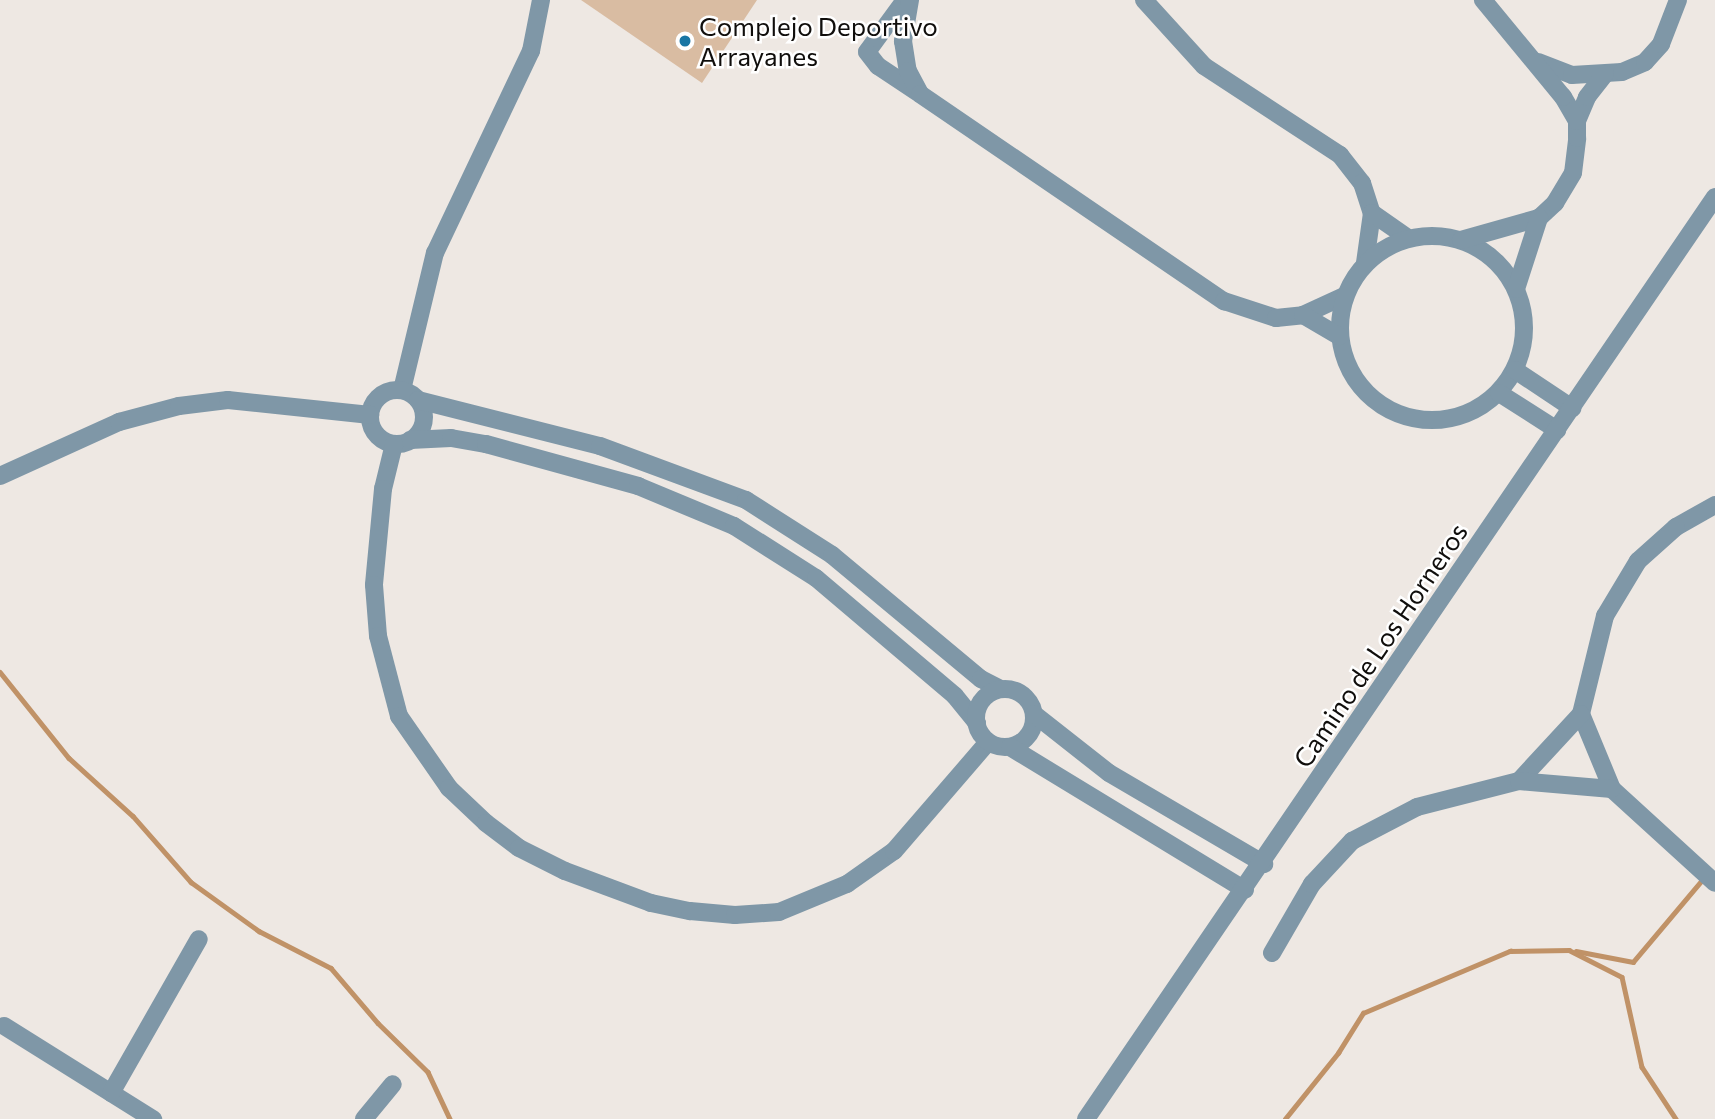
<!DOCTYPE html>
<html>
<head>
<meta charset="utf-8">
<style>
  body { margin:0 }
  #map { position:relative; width:1715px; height:1119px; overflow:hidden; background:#eee8e3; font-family:Commissioner,sans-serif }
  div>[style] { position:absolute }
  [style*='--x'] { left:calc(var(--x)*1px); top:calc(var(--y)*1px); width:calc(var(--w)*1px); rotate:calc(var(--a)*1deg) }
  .green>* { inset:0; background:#d9bca2 }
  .stream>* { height:4.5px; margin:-2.25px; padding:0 2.25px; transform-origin:2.25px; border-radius:2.25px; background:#c09267 }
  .minor>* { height:18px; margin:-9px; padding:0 9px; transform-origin:9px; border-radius:9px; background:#7f97a7 }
  .minor>.ring { margin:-9px; padding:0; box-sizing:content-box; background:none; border:18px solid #7f97a7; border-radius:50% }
  .tertiary>* { height:18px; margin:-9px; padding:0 9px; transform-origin:9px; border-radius:9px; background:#7f97a7 }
  .dots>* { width:19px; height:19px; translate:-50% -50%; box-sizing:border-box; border:4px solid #fff; border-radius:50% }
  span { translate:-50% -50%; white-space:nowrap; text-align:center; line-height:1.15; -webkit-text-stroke:5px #fff; paint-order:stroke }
  .poi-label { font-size:26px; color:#100e0c }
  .left { translate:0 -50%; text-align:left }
  .street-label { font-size:26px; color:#100e0c }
</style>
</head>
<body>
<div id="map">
  <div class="green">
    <div style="clip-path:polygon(581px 0,757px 0,702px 83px)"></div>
  </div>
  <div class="stream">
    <div style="--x:0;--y:672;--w:110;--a:51.3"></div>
    <div style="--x:69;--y:758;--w:86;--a:42.2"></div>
    <div style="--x:133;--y:816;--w:88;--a:48.7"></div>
    <div style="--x:191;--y:882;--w:84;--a:35.8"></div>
    <div style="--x:259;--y:931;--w:81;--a:27.2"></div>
    <div style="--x:331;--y:968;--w:72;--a:49.5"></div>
    <div style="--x:378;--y:1023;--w:70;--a:44.4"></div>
    <div style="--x:428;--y:1072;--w:52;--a:64.9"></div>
    <div style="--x:1576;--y:951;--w:58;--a:10.9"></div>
    <div style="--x:1633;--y:962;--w:109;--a:-49.9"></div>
    <div style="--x:1285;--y:1119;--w:85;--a:-51.2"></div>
    <div style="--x:1338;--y:1053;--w:47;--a:-58"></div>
    <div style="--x:1363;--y:1013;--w:160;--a:-22.9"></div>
    <div style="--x:1510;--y:951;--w:59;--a:-1"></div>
    <div style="--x:1569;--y:950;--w:59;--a:27"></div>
    <div style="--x:1622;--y:977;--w:92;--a:77.5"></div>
    <div style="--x:1642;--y:1067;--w:62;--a:56.8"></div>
  </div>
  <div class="minor">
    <div style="--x:905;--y:0;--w:64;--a:126.2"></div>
    <div style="--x:867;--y:52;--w:18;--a:52"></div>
    <div style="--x:878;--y:66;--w:47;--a:33.7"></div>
    <div style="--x:910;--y:0;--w:42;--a:99.7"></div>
    <div style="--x:903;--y:41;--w:30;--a:81"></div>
    <div style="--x:908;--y:71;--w:26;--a:62"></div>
    <div style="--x:920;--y:94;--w:368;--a:34.3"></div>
    <div style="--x:1224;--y:301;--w:55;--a:18.1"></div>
    <div style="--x:1276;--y:318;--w:27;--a:-6"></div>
    <div style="--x:1303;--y:315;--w:45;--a:-24.9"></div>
    <div style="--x:1144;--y:0;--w:89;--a:47.7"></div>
    <div style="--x:1204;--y:66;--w:163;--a:33.2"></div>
    <div style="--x:1340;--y:155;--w:36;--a:52"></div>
    <div style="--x:1362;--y:183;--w:32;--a:72"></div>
    <div style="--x:1372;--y:213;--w:50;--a:98"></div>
    <div style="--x:1538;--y:62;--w:36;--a:21"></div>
    <div style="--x:1572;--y:75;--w:50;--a:-3.4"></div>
    <div style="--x:1622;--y:72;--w:25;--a:-23"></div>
    <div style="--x:1645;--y:62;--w:24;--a:-48"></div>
    <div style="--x:1661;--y:44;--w:47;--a:-68.9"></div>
    <div style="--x:1577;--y:121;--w:26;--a:-67"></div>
    <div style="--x:1587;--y:97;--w:29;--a:-52"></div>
    <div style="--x:1372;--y:213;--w:44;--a:34.8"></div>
    <div class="ring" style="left:1340px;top:236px;width:166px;height:166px"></div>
    <div style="--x:1461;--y:240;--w:81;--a:-15.8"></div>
    <div style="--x:1539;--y:218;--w:22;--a:-43"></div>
    <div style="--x:1555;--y:203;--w:35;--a:-59"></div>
    <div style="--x:1573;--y:173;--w:35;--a:-83"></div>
    <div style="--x:1577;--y:138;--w:17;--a:-90"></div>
    <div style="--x:1577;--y:121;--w:28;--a:-120"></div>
    <div style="--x:1563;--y:97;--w:126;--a:-129.5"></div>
    <div style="--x:1516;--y:289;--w:75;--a:-72.1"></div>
    <div style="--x:1303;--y:315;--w:42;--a:30.3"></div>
    <div style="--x:1515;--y:370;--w:69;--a:33.7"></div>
    <div style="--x:402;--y:390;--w:141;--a:-76.5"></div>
    <div style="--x:435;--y:253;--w:224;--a:-64.6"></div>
    <div style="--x:531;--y:51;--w:52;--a:-78.9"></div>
    <div class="ring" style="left:370px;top:390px;width:36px;height:36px"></div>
    <div style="--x:1499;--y:393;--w:69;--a:32.5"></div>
    <div style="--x:418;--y:400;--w:188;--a:14.2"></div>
    <div style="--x:600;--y:446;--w:156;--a:20.3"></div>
    <div style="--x:746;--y:500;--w:102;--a:32.6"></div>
    <div style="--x:832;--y:555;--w:194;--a:39.8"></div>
    <div style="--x:981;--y:679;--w:22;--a:27"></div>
    <div style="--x:410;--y:440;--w:41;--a:-2.8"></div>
    <div style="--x:451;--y:438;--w:36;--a:10"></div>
    <div style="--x:486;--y:444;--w:158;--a:15.4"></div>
    <div style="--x:638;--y:486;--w:104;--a:22.6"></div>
    <div style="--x:734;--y:526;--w:97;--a:32.4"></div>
    <div style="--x:816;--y:578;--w:182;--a:40.3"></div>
    <div style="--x:955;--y:696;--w:35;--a:51"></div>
    <div style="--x:394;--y:444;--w:46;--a:103.7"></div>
    <div style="--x:383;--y:489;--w:96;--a:95.4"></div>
    <div style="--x:374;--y:585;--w:51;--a:85.5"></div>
    <div style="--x:378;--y:636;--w:83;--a:75.3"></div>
    <div style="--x:399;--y:716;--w:88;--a:55.2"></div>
    <div style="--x:449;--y:788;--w:51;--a:43.4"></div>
    <div style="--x:486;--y:823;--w:41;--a:37.1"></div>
    <div style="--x:519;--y:848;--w:51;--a:26.6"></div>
    <div style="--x:565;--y:871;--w:92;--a:20.4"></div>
    <div style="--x:651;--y:903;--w:40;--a:12"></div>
    <div style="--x:690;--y:911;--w:45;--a:5.1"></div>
    <div style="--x:735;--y:915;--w:44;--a:-3.9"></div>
    <div style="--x:779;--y:912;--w:74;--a:-22.4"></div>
    <div style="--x:847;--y:884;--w:57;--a:-35.1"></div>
    <div style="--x:894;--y:851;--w:144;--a:-49.2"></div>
    <div style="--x:0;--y:476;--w:131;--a:-24.4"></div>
    <div style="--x:119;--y:422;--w:62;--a:-14.9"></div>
    <div style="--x:179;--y:406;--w:49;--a:-7"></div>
    <div style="--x:228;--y:400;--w:143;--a:6"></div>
    <div style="--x:1715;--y:505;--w:45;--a:150.6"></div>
    <div style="--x:1676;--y:527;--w:51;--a:138.2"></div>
    <div style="--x:1638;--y:561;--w:64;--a:121"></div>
    <div style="--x:1605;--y:616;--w:101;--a:103.8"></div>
    <div style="--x:1581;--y:714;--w:81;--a:67.5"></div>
    <div style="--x:1612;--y:789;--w:139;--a:42.4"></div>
    <div class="ring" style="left:976px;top:689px;width:40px;height:40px"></div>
    <div style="--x:1034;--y:714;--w:95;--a:38.2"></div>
    <div style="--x:1109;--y:773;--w:180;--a:30.4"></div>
    <div style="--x:1010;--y:747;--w:275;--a:31.3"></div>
    <div style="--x:1519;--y:781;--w:91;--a:-47.2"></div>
    <div style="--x:1272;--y:953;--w:80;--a:-59.9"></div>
    <div style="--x:1312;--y:884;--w:59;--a:-47.1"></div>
    <div style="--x:1352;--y:841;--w:73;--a:-27.6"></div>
    <div style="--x:1417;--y:807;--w:105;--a:-14.3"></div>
    <div style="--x:1519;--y:781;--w:93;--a:4.9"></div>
    <div style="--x:4;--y:1026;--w:176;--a:32"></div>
    <div style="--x:111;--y:1093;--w:177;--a:-60.3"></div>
    <div style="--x:364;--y:1119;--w:45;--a:-50.4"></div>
  </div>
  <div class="tertiary">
    <div style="--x:1086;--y:1119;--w:1116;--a:-55.7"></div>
  </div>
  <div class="dots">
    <div style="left:685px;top:41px;background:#1976a4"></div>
  </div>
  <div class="poi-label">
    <span class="left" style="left:699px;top:41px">Complejo Deportivo<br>Arrayanes</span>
  </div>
  <div class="street-label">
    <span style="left:1380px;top:645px;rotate:-56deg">Camino de Los Horneros</span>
  </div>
</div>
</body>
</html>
